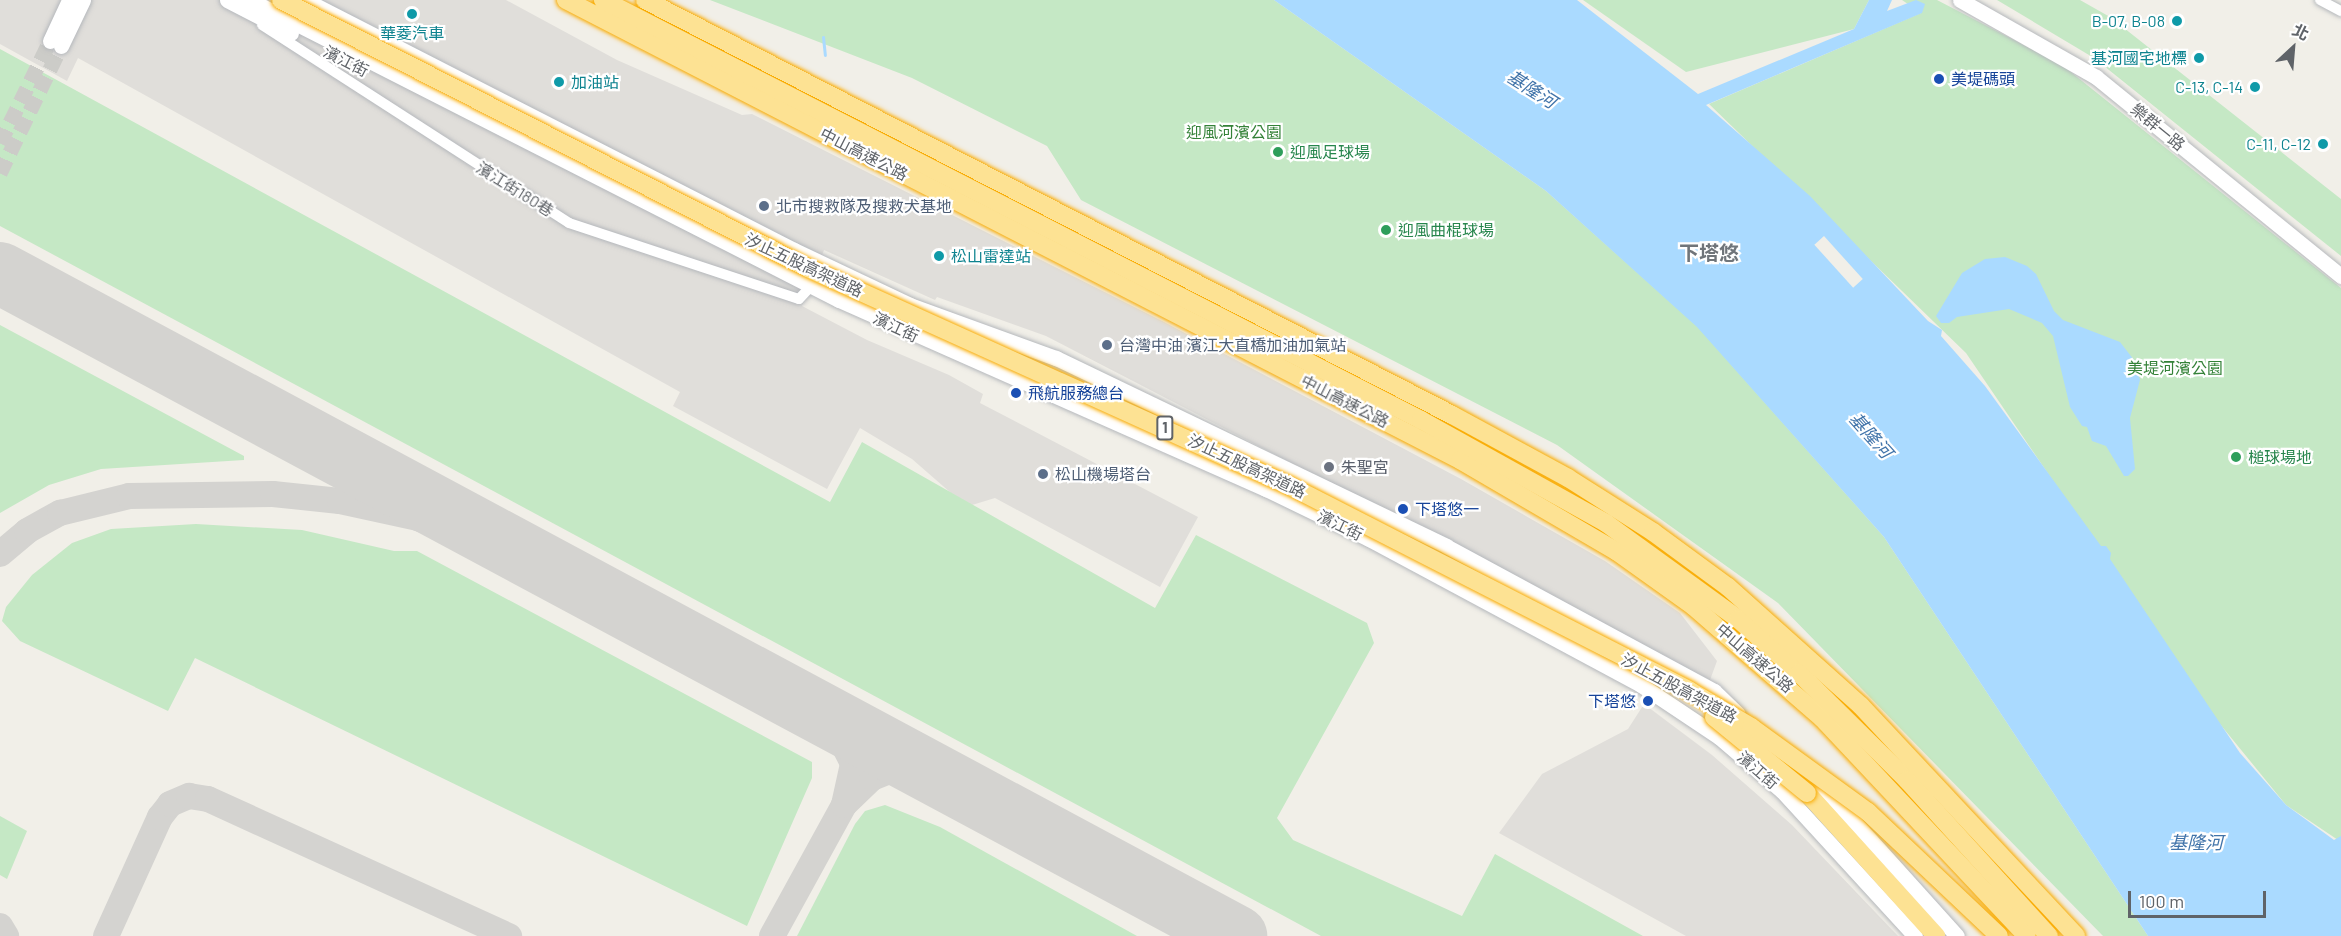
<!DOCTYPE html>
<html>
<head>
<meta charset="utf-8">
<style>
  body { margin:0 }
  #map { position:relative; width:2341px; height:936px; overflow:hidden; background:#f1efe8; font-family:Barlow,"Noto Sans TC",sans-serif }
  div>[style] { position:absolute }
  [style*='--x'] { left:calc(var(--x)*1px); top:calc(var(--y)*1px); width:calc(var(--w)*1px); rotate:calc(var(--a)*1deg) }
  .industrial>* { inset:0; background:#e0deda }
  .green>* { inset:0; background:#c5e8c5 }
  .water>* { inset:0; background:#aadaff }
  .pier>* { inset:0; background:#f1efe8; transform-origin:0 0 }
  .stream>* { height:3px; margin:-1.5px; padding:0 1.5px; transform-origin:1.5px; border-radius:1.5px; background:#aadaff }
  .taxiway>* { height:26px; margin:-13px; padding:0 13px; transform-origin:13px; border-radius:13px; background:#d4d3d0 }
  .runway>* { height:62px; margin:-31px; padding:0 31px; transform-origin:31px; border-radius:31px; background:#d4d3d0 }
  .secondary-tunnel>* { height:15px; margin-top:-7.5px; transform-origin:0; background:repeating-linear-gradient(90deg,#ccccc8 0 15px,transparent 0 23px) }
  .roads { filter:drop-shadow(0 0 2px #b5b8bc) drop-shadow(0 0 2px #b5b8bc) }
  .street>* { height:10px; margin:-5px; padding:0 5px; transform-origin:5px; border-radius:5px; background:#fff }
  .secondary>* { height:15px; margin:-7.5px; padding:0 7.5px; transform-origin:7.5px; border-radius:7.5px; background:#fff }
  .highway>* { height:18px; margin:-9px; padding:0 9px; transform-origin:9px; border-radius:9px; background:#fde293 }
  .bridges { filter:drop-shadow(0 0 2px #f9ab00) drop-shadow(0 0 2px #f9ab00) }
  .highway-bridge>* { height:18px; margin:-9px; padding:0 9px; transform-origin:9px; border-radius:9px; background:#fde293 }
  .dots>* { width:16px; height:16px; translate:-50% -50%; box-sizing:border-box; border:3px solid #fff; border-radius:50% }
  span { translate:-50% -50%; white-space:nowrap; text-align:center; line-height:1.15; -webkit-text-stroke:4.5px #fff; paint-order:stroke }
  .shield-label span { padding:2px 4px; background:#fff; border:2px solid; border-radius:4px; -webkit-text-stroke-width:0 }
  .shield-label { font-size:15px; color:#5f6368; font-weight:700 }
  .culture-label { font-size:16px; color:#0d838f }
  .right { translate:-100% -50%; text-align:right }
  .left { translate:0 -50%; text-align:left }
  .street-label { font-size:16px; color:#5f6368 }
  .transit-label { font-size:16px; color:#164399 }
  .park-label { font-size:16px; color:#348238 }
  .leisure-label { font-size:16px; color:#27864d }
  .service-label { font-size:16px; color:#4e5e75 }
  .worship-label { font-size:16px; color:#5b616d }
  .water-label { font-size:18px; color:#4174aa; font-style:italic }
  .quarter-label { font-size:20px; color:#70757a; font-weight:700 }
  .north { position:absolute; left:2263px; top:18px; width:60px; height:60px; -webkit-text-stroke:4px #fff; paint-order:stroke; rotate:26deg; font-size:16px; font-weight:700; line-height:24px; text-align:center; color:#5f6368 }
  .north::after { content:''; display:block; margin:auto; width:21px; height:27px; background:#5f6368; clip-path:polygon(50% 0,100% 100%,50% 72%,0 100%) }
  .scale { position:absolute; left:2128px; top:891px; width:138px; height:27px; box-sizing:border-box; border:3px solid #5f6368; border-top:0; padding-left:8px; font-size:18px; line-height:21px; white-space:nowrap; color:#5f6368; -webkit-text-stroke:4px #fff; paint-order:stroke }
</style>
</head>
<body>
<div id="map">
  <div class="industrial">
    <div style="clip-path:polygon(0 0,506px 0,617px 60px,742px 115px,752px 114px,1164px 322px,1461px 479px,1605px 561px,1680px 613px,1717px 661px,1710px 680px,1046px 336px,937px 297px,935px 300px,824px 250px,802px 306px,867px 340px,949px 375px,983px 394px,980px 403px,1198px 517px,1160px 587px,995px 498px,972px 505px,951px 493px,912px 459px,860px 428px,827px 489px,673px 406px,680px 392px,78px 58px,67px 81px,0 44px)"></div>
    <div style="clip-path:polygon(1644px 704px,1712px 755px,1792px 825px,1898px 936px,1686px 936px,1499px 833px,1542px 774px,1628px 729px)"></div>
  </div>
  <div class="green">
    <div style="clip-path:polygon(710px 0,1274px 0,1546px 191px,1697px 326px,1884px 537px,2148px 936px,2103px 936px,1778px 603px,1557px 445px,1081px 200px,1047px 146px,912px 78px)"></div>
    <div style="clip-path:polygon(1583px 0,1869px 0,1854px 29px,1686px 72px)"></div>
    <div style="clip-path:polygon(1902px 0,1937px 0,2062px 65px,2341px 288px,2341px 842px,2286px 805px,2211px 713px,1966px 353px,1709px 104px,1921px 13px)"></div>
    <div style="clip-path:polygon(1997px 0,2080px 0,2110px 17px,2341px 199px,2341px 256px,2094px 58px)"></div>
    <div style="clip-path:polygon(0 49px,830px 502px,862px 442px,1155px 608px,1196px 535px,1367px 623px,1374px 643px,1277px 818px,1293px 840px,1462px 916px,1495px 854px,1643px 936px,1321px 936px,0 226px)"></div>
    <div style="clip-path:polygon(0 325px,244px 456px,244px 460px,101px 469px,49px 485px,0 513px)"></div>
    <div style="clip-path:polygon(196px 524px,302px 530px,394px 551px,417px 551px,812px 762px,812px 778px,747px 926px,195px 658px,168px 711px,20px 641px,2px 621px,6px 607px,32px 575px,72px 543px,111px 529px)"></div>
    <div style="clip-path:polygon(885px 805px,940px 827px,1137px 936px,797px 936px,855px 824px,865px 811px)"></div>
    <div style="clip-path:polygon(0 816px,27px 831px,7px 879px,0 875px)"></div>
  </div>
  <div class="water">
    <div style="clip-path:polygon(1274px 0,1577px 0,1698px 94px,1854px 29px,1869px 0,1892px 0,1887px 11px,1916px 0,1925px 4px,1922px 13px,1706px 105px,1810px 196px,1928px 321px,1942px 330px,1941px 336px,1985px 386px,2101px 546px,2106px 546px,2111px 553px,2110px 559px,2240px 753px,2286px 805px,2334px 840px,2341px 836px,2341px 936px,2148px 936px,1884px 537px,1697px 327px,1546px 191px)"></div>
    <div style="clip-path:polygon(2005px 257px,2027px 266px,2036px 274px,2054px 311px,2063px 320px,2120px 342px,2134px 360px,2140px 380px,2130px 418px,2135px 469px,2128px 476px,2124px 476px,2106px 446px,2092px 441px,2087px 427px,2082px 426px,2070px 407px,2053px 336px,2042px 323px,2009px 309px,1957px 317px,1949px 323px,1941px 323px,1936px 316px,1962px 273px,1985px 259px)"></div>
  </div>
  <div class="pier">
    <div style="left:1824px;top:236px;width:58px;height:13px;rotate:48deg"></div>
  </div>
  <div class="stream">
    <div style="--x:823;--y:37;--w:18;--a:84"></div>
  </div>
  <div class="taxiway">
    <div style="--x:0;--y:554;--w:35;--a:-40"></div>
    <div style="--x:27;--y:531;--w:38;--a:-29"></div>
    <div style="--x:60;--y:513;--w:71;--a:-13.8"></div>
    <div style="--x:129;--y:496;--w:144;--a:-0.8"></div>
    <div style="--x:273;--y:494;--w:67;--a:6"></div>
    <div style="--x:340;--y:501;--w:80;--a:12.3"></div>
    <div style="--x:418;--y:518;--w:142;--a:21"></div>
    <div style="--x:551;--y:569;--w:327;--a:29.5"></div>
    <div style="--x:836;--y:730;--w:38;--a:63"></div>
    <div style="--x:853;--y:764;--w:42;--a:102.4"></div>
    <div style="--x:0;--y:926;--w:12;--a:59"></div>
    <div style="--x:106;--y:936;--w:131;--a:-65.6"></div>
    <div style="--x:160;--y:817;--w:16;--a:-52"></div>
    <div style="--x:170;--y:804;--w:21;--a:-23"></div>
    <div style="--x:189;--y:796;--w:19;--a:9"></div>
    <div style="--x:208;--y:799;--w:331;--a:24.5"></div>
    <div style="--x:772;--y:936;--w:149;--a:-61.2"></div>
    <div style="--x:844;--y:805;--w:39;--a:-44"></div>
    <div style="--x:872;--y:778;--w:29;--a:-22"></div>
    <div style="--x:899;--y:767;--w:244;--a:25.7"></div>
    <div style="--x:1119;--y:873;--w:107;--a:35.9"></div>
  </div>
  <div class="runway">
    <div style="--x:0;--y:273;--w:1403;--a:28.21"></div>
  </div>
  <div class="secondary-tunnel">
    <div style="--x:0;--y:143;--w:114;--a:-63.9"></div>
    <div style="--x:0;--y:173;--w:141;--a:-64.3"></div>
  </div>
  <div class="roads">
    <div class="street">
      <div style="--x:2320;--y:0;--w:24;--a:28"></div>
      <div style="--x:262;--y:25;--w:365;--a:32.8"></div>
      <div style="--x:569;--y:223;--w:242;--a:18.3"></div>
      <div style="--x:799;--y:299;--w:18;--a:-47"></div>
    </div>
    <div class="secondary">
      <div style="--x:227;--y:0;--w:72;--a:27.3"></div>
      <div style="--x:250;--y:0;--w:661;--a:26.99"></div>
      <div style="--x:839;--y:300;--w:467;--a:23.9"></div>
      <div style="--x:1266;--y:489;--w:114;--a:25.9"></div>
      <div style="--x:1369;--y:539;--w:309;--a:28.2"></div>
      <div style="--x:1641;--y:685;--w:94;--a:33.7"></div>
      <div style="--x:1719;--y:737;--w:83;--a:40.6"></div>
      <div style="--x:1782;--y:791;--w:197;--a:47.5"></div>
      <div style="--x:305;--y:0;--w:549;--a:27.08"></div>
      <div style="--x:794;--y:250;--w:128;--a:25.4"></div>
      <div style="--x:910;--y:305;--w:155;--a:20"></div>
      <div style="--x:1056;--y:358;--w:433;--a:25.7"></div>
      <div style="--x:1446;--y:546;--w:305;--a:28.4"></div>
      <div style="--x:1714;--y:691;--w:33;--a:44"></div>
      <div style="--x:1960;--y:0;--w:156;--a:29.5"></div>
      <div style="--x:2096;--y:77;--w:316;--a:39.1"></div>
      <div style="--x:50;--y:41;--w:45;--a:-65.1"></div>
      <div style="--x:61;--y:46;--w:51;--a:-64.4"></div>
      <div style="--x:1805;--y:774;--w:61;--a:43.7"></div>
      <div style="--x:1849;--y:816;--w:161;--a:48"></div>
    </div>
    <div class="highway">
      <div style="--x:1807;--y:793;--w:193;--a:47.9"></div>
    </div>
  </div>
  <div class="bridges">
    <div class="highway-bridge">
      <div style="--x:281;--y:0;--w:591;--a:26.96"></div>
      <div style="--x:808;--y:268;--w:529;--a:24.34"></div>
      <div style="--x:1290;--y:486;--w:449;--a:27.1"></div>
      <div style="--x:1690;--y:691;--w:71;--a:30.5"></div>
      <div style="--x:1751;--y:727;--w:145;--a:36"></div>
      <div style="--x:1868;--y:812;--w:180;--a:43.4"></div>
      <div style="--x:566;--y:0;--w:1005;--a:27.23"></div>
      <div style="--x:1460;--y:460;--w:181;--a:30.3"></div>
      <div style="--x:1616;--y:551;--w:95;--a:35.5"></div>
      <div style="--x:1693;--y:606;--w:171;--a:41"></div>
      <div style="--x:1822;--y:718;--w:299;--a:46.8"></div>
      <div style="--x:603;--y:0;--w:920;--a:27.18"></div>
      <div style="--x:1421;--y:420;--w:212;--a:29.1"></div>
      <div style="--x:1606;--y:523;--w:163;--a:36"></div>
      <div style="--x:1738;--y:619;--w:81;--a:41.5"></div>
      <div style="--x:1799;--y:673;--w:152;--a:44.7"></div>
      <div style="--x:1907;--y:780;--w:211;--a:47.7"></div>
      <div style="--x:645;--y:0;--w:907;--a:27.21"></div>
      <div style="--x:1452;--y:415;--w:132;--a:28.5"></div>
      <div style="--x:1568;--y:478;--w:101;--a:32.4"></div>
      <div style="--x:1653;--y:532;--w:93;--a:36.3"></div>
      <div style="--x:1728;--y:587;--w:178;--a:41.8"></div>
      <div style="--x:1861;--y:706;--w:315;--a:46.9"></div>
      <div style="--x:1714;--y:717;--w:120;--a:39.3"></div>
    </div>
  </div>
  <div class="dots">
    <div style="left:412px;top:14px;background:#0f9aa8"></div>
    <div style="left:2177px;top:21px;background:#0f9aa8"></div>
    <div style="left:2199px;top:58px;background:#0f9aa8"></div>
    <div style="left:1939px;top:79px;background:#1a4fb4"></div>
    <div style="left:559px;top:82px;background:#0f9aa8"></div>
    <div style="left:2255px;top:87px;background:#0f9aa8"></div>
    <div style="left:2323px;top:144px;background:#0f9aa8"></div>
    <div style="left:1278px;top:152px;background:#2e9e5b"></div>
    <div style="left:764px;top:206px;background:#5c6f8a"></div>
    <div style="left:1386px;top:230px;background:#2e9e5b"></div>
    <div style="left:939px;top:256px;background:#0f9aa8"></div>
    <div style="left:1107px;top:345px;background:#5c6f8a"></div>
    <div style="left:1016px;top:393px;background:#1a4fb4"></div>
    <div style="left:2236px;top:457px;background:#2e9e5b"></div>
    <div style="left:1329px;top:467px;background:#6b7280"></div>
    <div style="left:1043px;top:474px;background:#5c6f8a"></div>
    <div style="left:1403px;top:509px;background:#1a4fb4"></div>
    <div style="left:1648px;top:701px;background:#1a4fb4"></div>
  </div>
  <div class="shield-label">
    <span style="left:1165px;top:428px">1</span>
  </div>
  <div class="culture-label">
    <span class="right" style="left:2165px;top:21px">B-07, B-08</span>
    <span style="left:412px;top:33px">華菱汽車</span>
    <span class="right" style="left:2187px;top:58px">基河國宅地標</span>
    <span class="left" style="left:571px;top:82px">加油站</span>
    <span class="right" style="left:2243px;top:87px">C-13, C-14</span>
    <span class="right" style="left:2311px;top:144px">C-11, C-12</span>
    <span class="left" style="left:951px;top:256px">松山雷達站</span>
  </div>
  <div class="street-label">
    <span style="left:346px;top:61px;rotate:27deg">濱江街</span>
    <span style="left:2158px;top:127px;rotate:39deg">樂群一路</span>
    <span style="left:864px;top:154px;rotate:27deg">中山高速公路</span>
    <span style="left:515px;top:189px;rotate:32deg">濱江街180巷</span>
    <span style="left:804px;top:265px;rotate:25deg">汐止五股高架道路</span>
    <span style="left:896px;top:327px;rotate:25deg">濱江街</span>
    <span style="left:1345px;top:401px;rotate:27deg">中山高速公路</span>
    <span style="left:1247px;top:466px;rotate:25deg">汐止五股高架道路</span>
    <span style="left:1340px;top:525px;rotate:26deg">濱江街</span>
    <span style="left:1755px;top:658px;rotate:41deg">中山高速公路</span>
    <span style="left:1679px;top:688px;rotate:28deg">汐止五股高架道路</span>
    <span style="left:1758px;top:770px;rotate:41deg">濱江街</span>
  </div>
  <div class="transit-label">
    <span class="left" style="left:1951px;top:79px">美堤碼頭</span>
    <span class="left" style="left:1028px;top:393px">飛航服務總台</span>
    <span class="left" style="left:1415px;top:509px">下塔悠一</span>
    <span class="right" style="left:1636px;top:701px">下塔悠</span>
  </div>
  <div class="park-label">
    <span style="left:1234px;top:132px">迎風河濱公園</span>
    <span style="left:2175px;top:368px">美堤河濱公園</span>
  </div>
  <div class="leisure-label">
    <span class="left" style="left:1290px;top:152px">迎風足球場</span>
    <span class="left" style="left:1398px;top:230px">迎風曲棍球場</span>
    <span class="left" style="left:2248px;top:457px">槌球場地</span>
  </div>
  <div class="service-label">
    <span class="left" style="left:776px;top:206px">北市搜救隊及搜救犬基地</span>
    <span class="left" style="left:1119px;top:345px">台灣中油 濱江大直橋加油加氣站</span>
    <span class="left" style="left:1055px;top:474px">松山機場塔台</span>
  </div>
  <div class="worship-label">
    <span class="left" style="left:1341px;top:467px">朱聖宮</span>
  </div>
  <div class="water-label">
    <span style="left:1532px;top:89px;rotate:32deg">基隆河</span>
    <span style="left:1871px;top:435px;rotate:48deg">基隆河</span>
    <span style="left:2196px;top:842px">基隆河</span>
  </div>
  <div class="quarter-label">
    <span style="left:1709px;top:252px">下塔悠</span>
  </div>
  <div class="north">北</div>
  <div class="scale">100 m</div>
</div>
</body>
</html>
